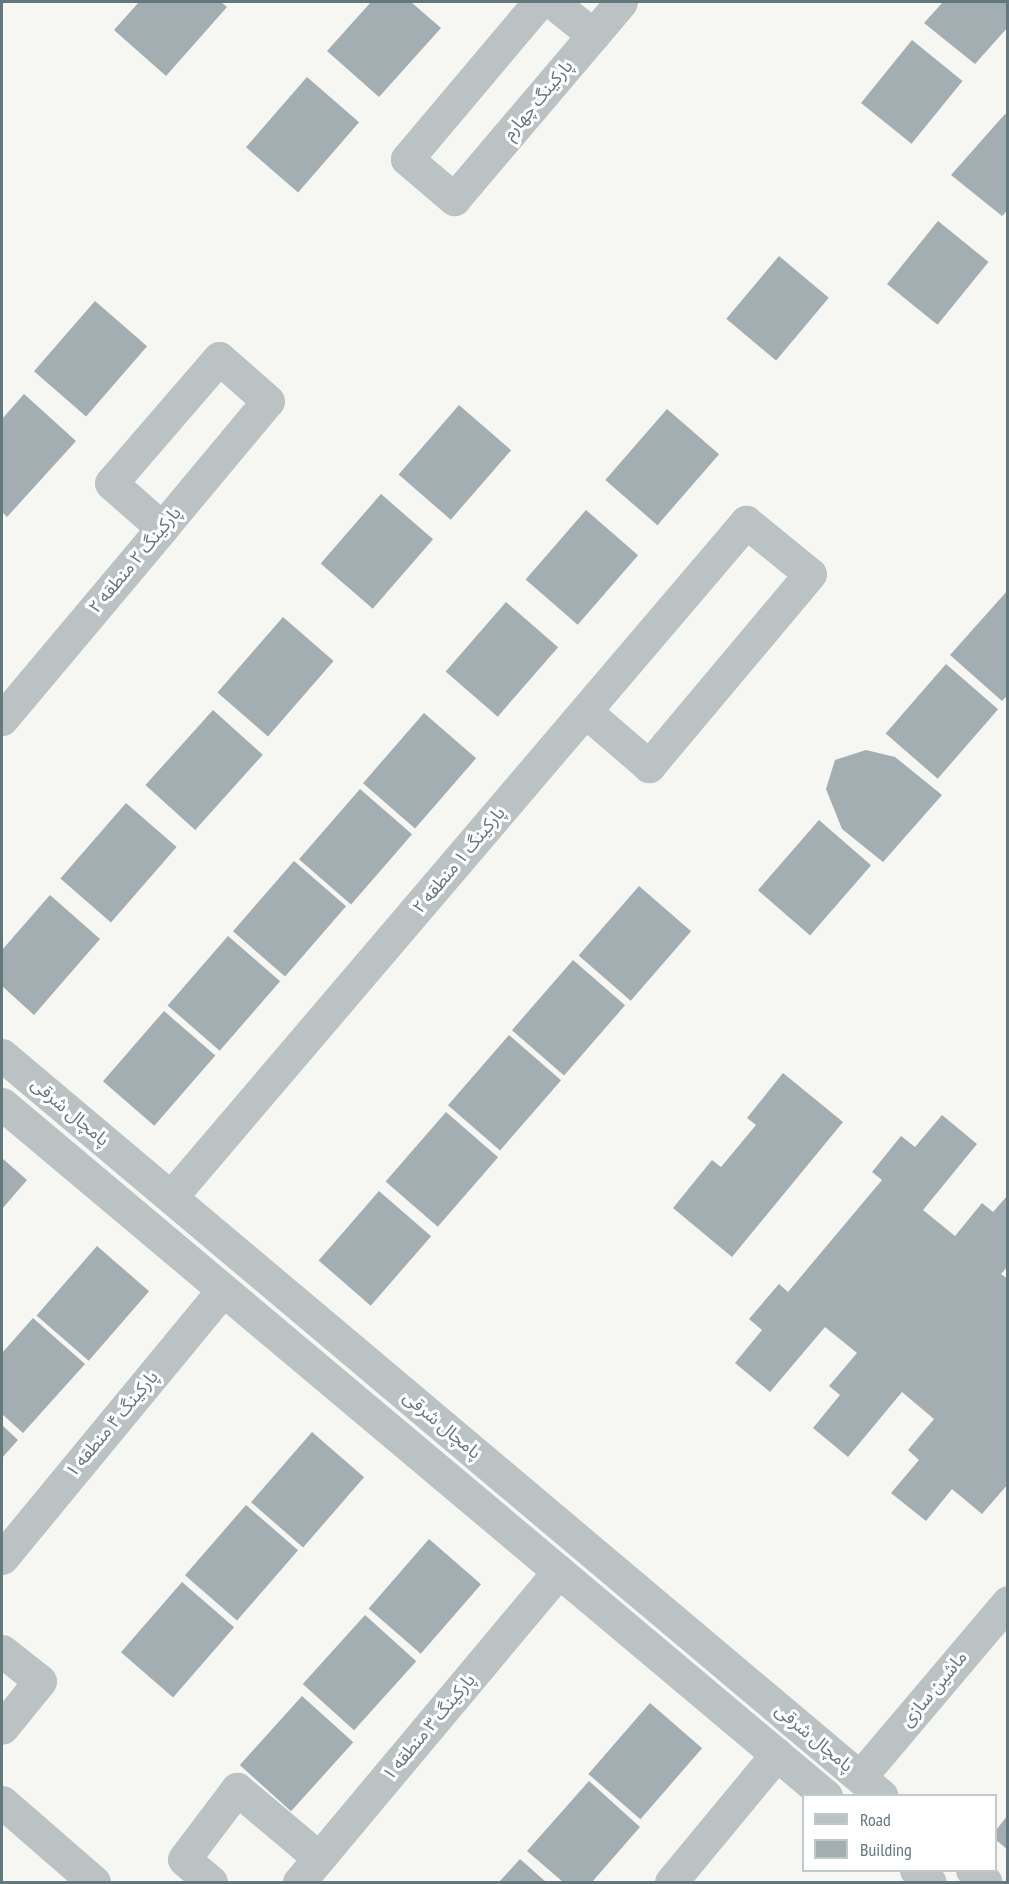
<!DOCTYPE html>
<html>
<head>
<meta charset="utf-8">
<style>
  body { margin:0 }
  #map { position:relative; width:1009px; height:1884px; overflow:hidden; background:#f6f6f3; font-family:"PT Sans Narrow","Noto Sans Arabic",sans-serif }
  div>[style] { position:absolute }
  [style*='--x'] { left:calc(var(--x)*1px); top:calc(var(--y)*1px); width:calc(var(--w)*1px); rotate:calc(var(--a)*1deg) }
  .building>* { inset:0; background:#a2aeb1; transform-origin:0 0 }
  .minor>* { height:33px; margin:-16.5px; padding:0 16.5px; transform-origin:16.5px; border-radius:16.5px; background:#bbc2c3 }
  span { translate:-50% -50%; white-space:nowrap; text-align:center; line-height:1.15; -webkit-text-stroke:6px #fff; paint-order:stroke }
  .street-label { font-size:18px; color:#63787d }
  .frame { position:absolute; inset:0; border:3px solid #63787d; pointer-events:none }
  .legend { position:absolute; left:802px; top:1794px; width:195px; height:78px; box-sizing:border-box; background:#fff; border:2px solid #c1c9cb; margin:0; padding:8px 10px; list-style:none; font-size:18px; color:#63787d }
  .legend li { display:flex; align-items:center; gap:12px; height:30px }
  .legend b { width:30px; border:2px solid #c1c9cb }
</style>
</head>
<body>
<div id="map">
  <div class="building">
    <div style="clip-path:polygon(139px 2px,221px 2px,227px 7px,166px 76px,114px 30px)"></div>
    <div style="clip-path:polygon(371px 2px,411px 2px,441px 28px,379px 97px,327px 51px)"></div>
    <div style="clip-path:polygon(943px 2px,1008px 2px,1008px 27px,975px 64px,924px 23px)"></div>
    <div style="left:912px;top:40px;width:65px;height:81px;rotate:39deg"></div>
    <div style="left:307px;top:77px;width:69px;height:93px;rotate:41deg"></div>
    <div style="clip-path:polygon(1005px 114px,1008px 116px,1008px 210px,1002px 216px,951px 175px)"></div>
    <div style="left:938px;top:221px;width:65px;height:81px;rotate:39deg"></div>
    <div style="left:779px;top:256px;width:65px;height:82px;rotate:40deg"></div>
    <div style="left:95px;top:301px;width:69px;height:93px;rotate:41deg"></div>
    <div style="clip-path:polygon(24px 394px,76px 441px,7px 517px,2px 512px,2px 419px)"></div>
    <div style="left:459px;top:405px;width:69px;height:92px;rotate:41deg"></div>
    <div style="left:667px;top:409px;width:69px;height:94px;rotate:41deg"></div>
    <div style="left:381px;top:494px;width:69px;height:92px;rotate:41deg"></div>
    <div style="left:586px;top:510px;width:69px;height:92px;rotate:41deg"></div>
    <div style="clip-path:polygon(1008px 590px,1008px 695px,1002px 701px,950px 655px)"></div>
    <div style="left:506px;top:602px;width:69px;height:92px;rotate:41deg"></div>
    <div style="left:283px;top:617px;width:67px;height:100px;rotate:41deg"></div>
    <div style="left:946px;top:664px;width:69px;height:92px;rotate:41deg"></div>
    <div style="left:213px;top:710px;width:67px;height:101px;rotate:42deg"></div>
    <div style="left:424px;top:713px;width:69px;height:93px;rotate:41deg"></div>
    <div style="clip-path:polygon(866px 750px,895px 757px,942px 795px,883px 862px,842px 829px,826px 789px,835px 760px)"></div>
    <div style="left:360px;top:789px;width:69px;height:93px;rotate:41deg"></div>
    <div style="left:126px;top:803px;width:67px;height:100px;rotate:41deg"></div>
    <div style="left:819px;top:820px;width:69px;height:93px;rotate:41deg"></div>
    <div style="left:294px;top:861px;width:69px;height:93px;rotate:41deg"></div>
    <div style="left:639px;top:886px;width:69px;height:92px;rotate:41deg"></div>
    <div style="clip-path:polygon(50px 895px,100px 939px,34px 1015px,2px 986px,2px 950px)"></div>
    <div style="left:228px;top:936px;width:69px;height:92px;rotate:41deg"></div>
    <div style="left:573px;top:960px;width:69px;height:93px;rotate:41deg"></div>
    <div style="left:164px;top:1011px;width:68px;height:93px;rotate:41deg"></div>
    <div style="left:509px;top:1035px;width:69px;height:93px;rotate:41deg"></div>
    <div style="clip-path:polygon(783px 1073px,843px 1122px,732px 1257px,673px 1208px,712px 1160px,721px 1167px,756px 1125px,747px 1118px)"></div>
    <div style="left:446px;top:1112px;width:69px;height:92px;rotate:41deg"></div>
    <div style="clip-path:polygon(942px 1115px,977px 1144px,923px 1210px,955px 1236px,982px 1203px,993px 1212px,1008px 1195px,1008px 1266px,1001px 1274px,1008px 1279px,1008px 1484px,982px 1514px,952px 1489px,926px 1521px,891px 1493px,919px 1460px,908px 1450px,934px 1419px,902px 1392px,848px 1457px,813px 1428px,840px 1395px,829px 1386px,857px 1353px,825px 1327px,770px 1392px,735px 1363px,762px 1330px,749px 1319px,779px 1284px,788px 1292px,882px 1180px,872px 1172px,901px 1136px,915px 1147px)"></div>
    <div style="clip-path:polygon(2px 1158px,27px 1180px,2px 1209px)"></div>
    <div style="left:379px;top:1191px;width:69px;height:92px;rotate:41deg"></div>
    <div style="left:97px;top:1246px;width:69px;height:92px;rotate:41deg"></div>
    <div style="clip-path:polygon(33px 1318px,85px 1364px,23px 1433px,2px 1414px,2px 1353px)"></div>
    <div style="clip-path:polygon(2px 1425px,18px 1440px,2px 1458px)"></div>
    <div style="left:312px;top:1432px;width:69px;height:93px;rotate:41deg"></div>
    <div style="left:246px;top:1505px;width:69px;height:93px;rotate:41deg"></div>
    <div style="left:429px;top:1539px;width:69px;height:92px;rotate:41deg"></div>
    <div style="left:182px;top:1582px;width:69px;height:93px;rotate:41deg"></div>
    <div style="left:365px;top:1615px;width:69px;height:93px;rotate:42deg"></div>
    <div style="left:302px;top:1696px;width:69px;height:93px;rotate:42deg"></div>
    <div style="left:650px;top:1703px;width:69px;height:94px;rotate:41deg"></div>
    <div style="clip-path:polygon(589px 1781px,640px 1827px,592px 1882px,563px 1882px,527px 1851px)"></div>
    <div style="clip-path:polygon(1008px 1815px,1008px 1850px,996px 1840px,996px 1830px)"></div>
    <div style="clip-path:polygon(520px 1859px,546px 1882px,499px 1882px)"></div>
  </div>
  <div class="minor">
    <div style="--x:539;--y:2;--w:205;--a:130.1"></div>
    <div style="--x:407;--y:159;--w:62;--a:40.4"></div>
    <div style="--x:454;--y:199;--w:258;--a:-49.7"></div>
    <div style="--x:552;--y:2;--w:53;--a:38.8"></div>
    <div style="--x:2;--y:719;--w:249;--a:-50"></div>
    <div style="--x:162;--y:528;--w:165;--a:-50.2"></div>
    <div style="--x:268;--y:401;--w:65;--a:-138.7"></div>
    <div style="--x:219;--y:358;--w:165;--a:130.8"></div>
    <div style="--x:111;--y:483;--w:68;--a:41.4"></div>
    <div style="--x:2;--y:1055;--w:1150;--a:40.1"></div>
    <div style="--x:2;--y:1104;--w:1076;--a:40.02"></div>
    <div style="--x:171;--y:1197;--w:887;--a:-49.57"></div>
    <div style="--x:746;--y:522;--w:82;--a:39.1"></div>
    <div style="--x:810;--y:574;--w:251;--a:130"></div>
    <div style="--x:649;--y:766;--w:84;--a:-139.3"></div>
    <div style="--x:2;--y:1558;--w:347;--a:-50.5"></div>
    <div style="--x:2;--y:1651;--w:48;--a:38.3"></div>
    <div style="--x:40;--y:1681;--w:60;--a:129"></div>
    <div style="--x:860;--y:1777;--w:229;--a:-49.8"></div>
    <div style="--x:2;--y:1802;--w:122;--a:41"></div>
    <div style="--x:916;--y:1870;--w:18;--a:41"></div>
    <div style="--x:972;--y:1870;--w:18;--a:41"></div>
    <div style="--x:211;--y:1882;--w:35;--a:-140"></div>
    <div style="--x:184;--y:1859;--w:88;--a:-52.9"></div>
    <div style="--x:237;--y:1789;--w:107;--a:40.1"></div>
    <div style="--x:299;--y:1882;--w:405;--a:-50.1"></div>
    <div style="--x:671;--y:1882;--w:166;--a:-50.4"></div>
  </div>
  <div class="street-label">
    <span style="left:538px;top:100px;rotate:-50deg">پارکینگ چهارم</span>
    <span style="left:135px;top:560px;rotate:-50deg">پارکینگ ۲ منطقه ۲</span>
    <span style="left:459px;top:860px;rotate:-50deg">پارکینگ ۱ منطقه ۲</span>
    <span style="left:70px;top:1112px;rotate:40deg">پامچال شرقی</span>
    <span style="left:112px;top:1424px;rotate:-50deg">پارکینگ ۴ منطقه ۱</span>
    <span style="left:442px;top:1425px;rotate:40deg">پامچال شرقی</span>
    <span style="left:934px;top:1689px;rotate:-50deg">ماشین سازی</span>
    <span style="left:429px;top:1727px;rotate:-50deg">پارکینگ ۳ منطقه ۱</span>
    <span style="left:814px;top:1738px;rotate:40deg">پامچال شرقی</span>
  </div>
  <div class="frame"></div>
  <ul class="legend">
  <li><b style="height:8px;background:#bbc2c3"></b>Road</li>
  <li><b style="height:16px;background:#a2aeb1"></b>Building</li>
  </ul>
</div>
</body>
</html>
